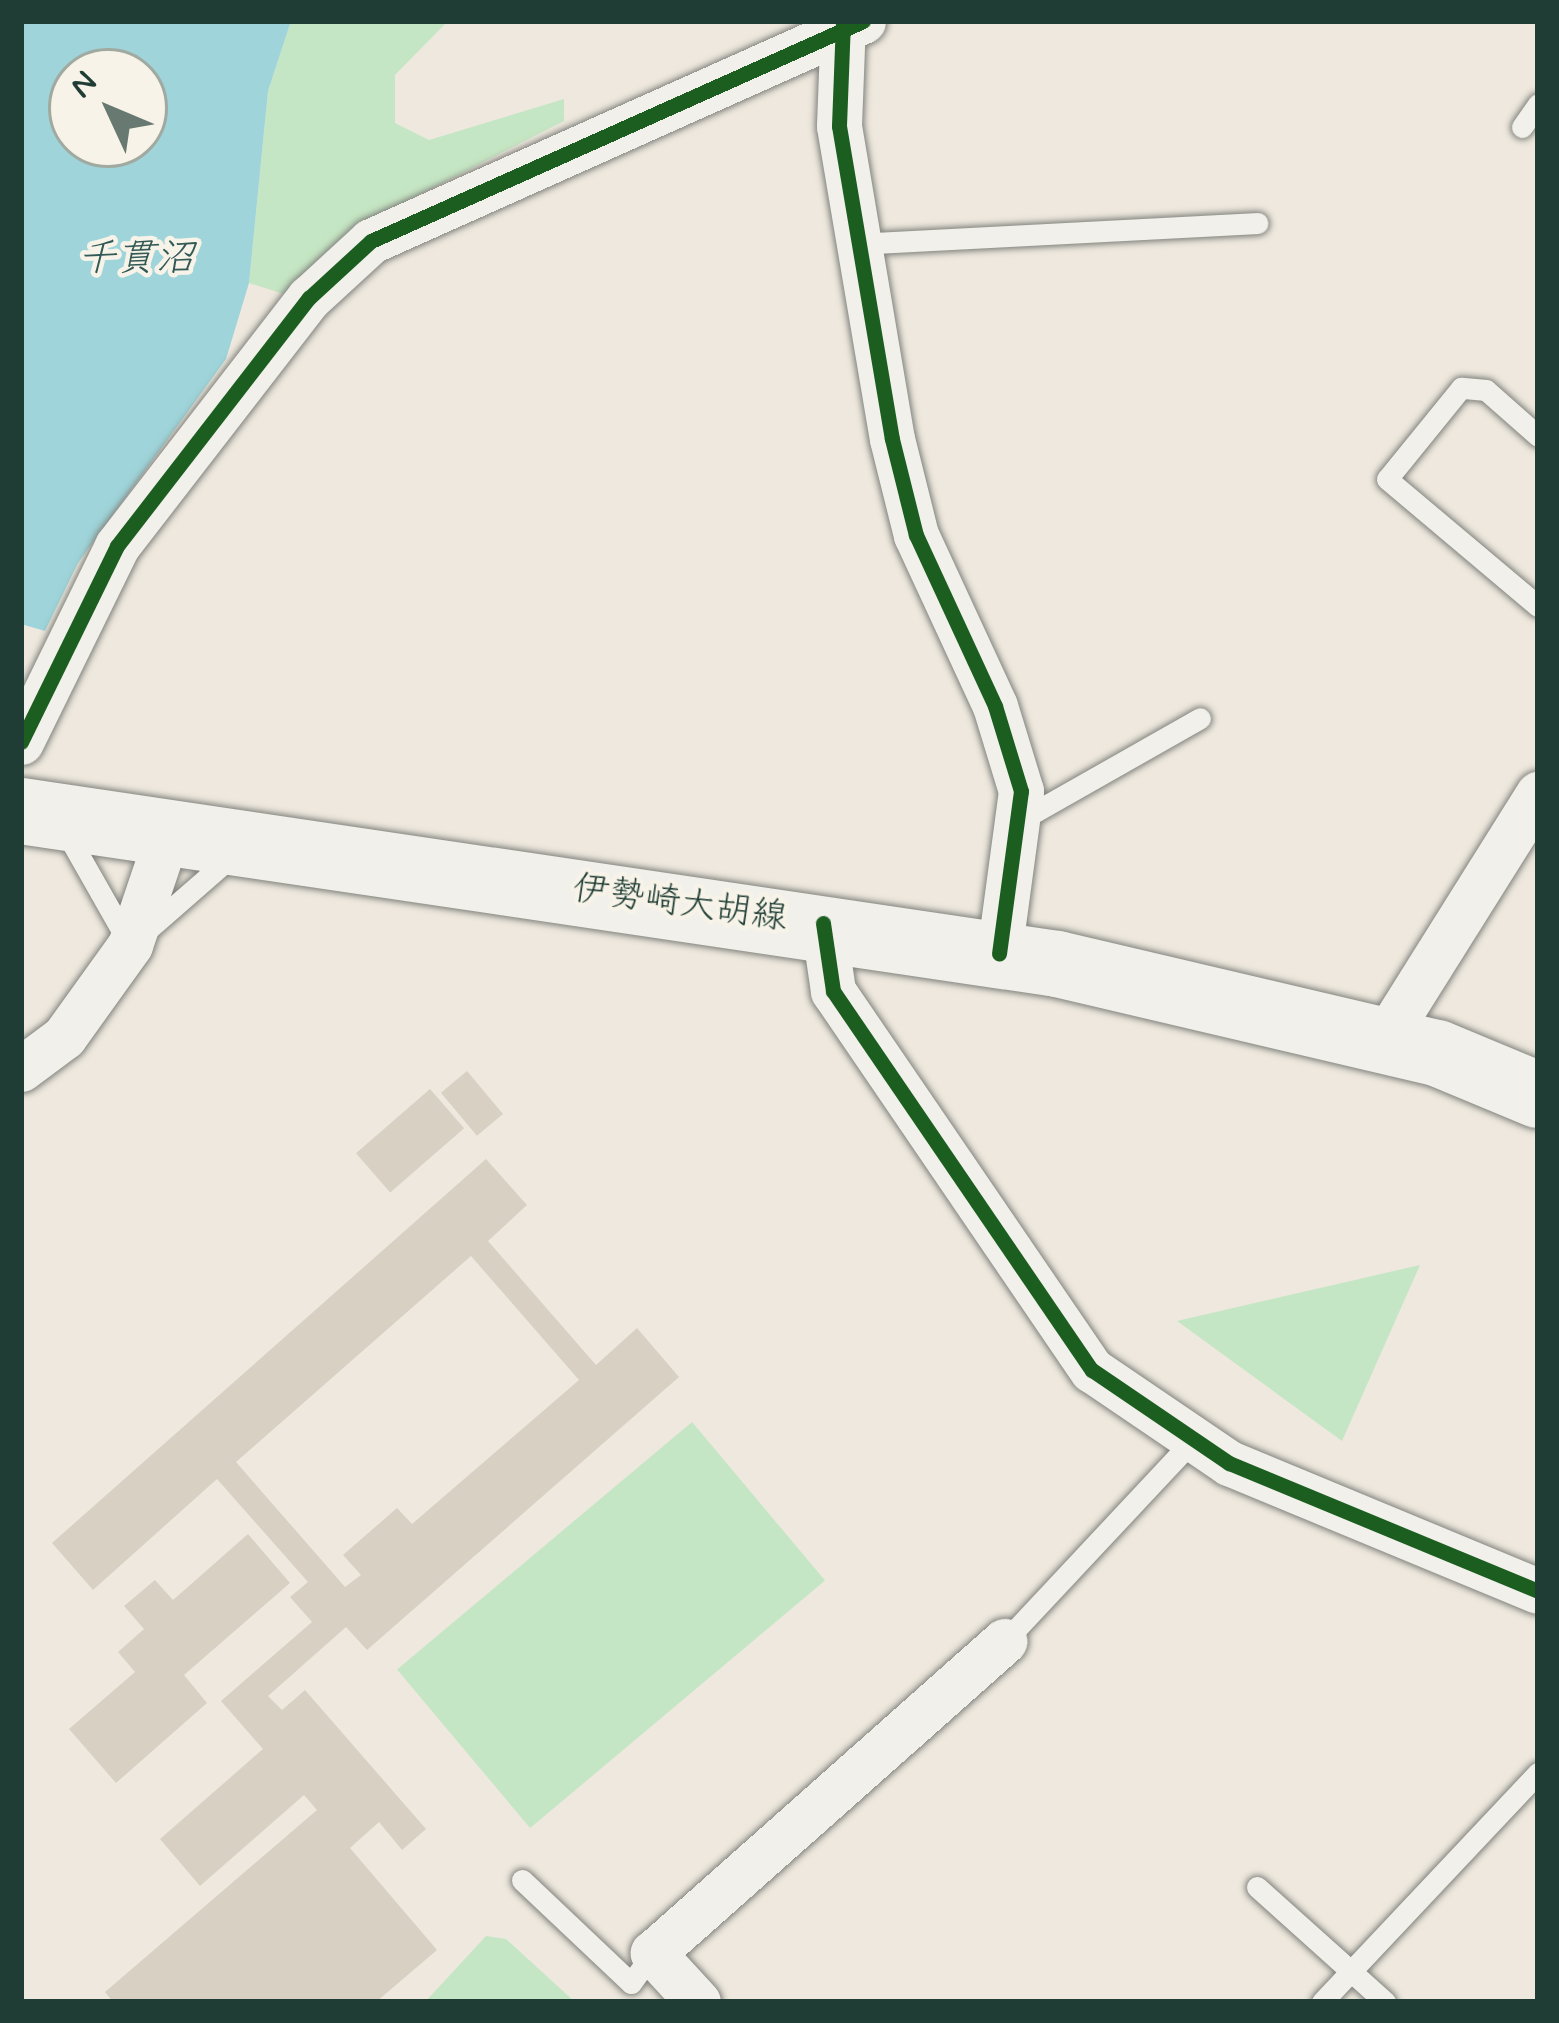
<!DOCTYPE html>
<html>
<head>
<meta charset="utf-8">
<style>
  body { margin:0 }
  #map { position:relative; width:1559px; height:2023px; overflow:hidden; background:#eee8de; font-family:Mynerve,"Klee One",sans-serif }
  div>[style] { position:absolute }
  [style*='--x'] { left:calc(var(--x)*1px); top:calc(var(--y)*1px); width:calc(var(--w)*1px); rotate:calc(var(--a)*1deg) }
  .green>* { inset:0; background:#c5e6c4; transform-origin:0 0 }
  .water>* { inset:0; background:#9ed4da }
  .building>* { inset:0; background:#d8d0c3; transform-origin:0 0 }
  .roads { filter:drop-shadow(0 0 3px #82847e) drop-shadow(0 0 3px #82847e) }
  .lane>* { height:21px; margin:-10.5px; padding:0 10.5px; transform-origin:10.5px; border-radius:10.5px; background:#f1f0eb }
  .street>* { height:45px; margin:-22.5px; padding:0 22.5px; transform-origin:22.5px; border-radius:22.5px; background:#f1f0eb }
  .primary>* { height:66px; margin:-33px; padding:0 33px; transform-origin:33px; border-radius:33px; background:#f1f0eb }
  .cycleway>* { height:15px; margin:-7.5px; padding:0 7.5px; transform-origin:7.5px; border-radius:7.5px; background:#1b5e20 }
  span { translate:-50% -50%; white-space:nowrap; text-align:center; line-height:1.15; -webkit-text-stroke:9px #f7f3e8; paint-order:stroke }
  .street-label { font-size:36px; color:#1f3d34 }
  .water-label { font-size:39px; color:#325955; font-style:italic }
  .frame { position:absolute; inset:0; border:24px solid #1f3d34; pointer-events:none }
  .north { position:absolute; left:48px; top:48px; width:120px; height:120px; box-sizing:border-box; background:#f7f3e8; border:3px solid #a1aaa0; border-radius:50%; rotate:314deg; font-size:33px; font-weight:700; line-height:48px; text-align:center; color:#1f3d34 }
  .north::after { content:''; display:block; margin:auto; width:42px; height:54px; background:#677970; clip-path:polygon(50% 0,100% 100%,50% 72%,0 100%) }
</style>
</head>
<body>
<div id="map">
  <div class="green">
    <div style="clip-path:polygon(291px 21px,448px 21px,395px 75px,395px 123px,429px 140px,564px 99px,564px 121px,382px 214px,290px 296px,249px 283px,268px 91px)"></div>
    <div style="clip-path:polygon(1420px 1265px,1342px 1441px,1177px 1321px)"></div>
    <div style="left:692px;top:1422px;width:207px;height:385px;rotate:50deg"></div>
    <div style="clip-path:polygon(486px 1936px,506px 1939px,575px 2002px,425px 2002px)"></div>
  </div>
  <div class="water">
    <div style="clip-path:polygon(evenodd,21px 21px,291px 21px,268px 91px,249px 283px,226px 359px,78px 563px,45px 631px,21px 624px,21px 21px,72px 72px,144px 72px,144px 144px,72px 144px,72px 72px)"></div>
  </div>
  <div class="building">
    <div style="left:467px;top:1071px;width:56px;height:34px;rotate:50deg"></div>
    <div style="left:430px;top:1089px;width:52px;height:98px;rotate:49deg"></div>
    <div style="clip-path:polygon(evenodd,486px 1159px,527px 1205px,488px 1241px,596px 1365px,637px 1328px,679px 1377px,367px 1650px,346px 1627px,268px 1696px,282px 1710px,305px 1690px,426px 1829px,402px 1850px,379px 1822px,350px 1848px,437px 1950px,376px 2002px,113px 2002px,105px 1992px,317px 1810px,304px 1795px,200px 1886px,160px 1839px,263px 1749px,221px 1701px,312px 1622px,290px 1597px,308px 1582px,217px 1479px,93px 1590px,52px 1543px,486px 1159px,471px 1256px,579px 1380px,412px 1524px,397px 1508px,343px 1555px,361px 1575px,345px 1587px,236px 1462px,471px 1256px)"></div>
    <div style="clip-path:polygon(248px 1534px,290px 1583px,184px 1675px,207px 1703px,116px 1783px,69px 1729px,135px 1672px,118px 1652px,144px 1629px,124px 1606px,155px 1580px,173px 1600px)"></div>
  </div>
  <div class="roads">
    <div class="lane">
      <div style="--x:1522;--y:127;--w:28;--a:-55"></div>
      <div style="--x:856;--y:244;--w:402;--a:-3"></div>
      <div style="--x:1538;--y:436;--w:69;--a:-138.5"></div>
      <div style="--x:1486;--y:390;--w:25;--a:-175"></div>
      <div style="--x:1461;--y:388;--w:117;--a:129.1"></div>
      <div style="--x:1387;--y:479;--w:197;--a:40.1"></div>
      <div style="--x:1019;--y:821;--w:208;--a:-29.6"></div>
      <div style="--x:63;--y:827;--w:136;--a:60.4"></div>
      <div style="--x:130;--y:945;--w:137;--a:-41.1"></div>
      <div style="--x:1005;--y:1641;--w:272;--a:-46.9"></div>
      <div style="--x:522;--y:1880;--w:150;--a:43.4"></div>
      <div style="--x:631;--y:1983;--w:36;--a:-54"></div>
      <div style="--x:1257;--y:1887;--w:172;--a:41.9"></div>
      <div style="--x:1322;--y:2002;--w:315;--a:-46.7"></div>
    </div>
    <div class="street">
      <div style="--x:843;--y:21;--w:105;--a:92.2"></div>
      <div style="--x:839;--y:126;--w:317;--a:80.4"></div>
      <div style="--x:892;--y:439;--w:99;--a:76"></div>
      <div style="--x:916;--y:535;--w:188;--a:65.2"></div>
      <div style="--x:995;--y:706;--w:89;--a:73"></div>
      <div style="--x:1021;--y:791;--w:164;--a:97.7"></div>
      <div style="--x:21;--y:742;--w:218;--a:-63.9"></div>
      <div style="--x:117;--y:546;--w:314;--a:-52.3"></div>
      <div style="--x:309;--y:298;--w:84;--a:-42.6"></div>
      <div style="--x:371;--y:241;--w:539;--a:-24.09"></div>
      <div style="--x:823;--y:923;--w:69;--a:81.6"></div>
      <div style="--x:833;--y:991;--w:459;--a:55.7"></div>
      <div style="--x:1092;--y:1370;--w:166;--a:34.2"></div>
      <div style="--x:1229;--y:1463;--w:334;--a:22.5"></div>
      <div style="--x:1383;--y:1041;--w:292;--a:-57.9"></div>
      <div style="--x:21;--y:1069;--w:54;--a:-36.7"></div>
      <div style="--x:64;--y:1037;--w:113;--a:-54.3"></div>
      <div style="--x:130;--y:945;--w:118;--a:-71.3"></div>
      <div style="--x:698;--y:2002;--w:67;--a:-132.6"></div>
      <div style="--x:653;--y:1953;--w:470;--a:-41.6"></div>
    </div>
    <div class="primary">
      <div style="--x:21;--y:811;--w:1047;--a:8.4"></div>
      <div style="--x:1057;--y:964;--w:390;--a:13.2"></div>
      <div style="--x:1437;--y:1053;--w:109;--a:22.6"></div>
    </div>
  </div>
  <div class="cycleway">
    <div style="--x:843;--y:21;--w:105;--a:92.2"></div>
    <div style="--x:839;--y:126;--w:317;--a:80.4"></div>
    <div style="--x:892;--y:439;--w:99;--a:76"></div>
    <div style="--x:916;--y:535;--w:188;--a:65.2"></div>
    <div style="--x:995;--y:706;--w:89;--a:73"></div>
    <div style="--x:1021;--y:791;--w:164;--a:97.7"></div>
    <div style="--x:21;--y:742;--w:218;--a:-63.9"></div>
    <div style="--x:117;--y:546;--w:314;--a:-52.3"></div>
    <div style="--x:309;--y:298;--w:84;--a:-42.6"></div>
    <div style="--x:371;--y:241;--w:539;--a:-24.09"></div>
    <div style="--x:823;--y:923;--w:69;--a:81.6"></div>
    <div style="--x:833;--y:991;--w:459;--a:55.7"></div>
    <div style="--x:1092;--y:1370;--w:166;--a:34.2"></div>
    <div style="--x:1229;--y:1463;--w:334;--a:22.5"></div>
  </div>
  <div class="street-label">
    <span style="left:680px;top:904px;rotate:8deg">伊勢崎大胡線</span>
  </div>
  <div class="water-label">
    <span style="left:136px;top:260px">千貫沼</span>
  </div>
  <div class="frame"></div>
  <div class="north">N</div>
</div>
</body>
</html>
